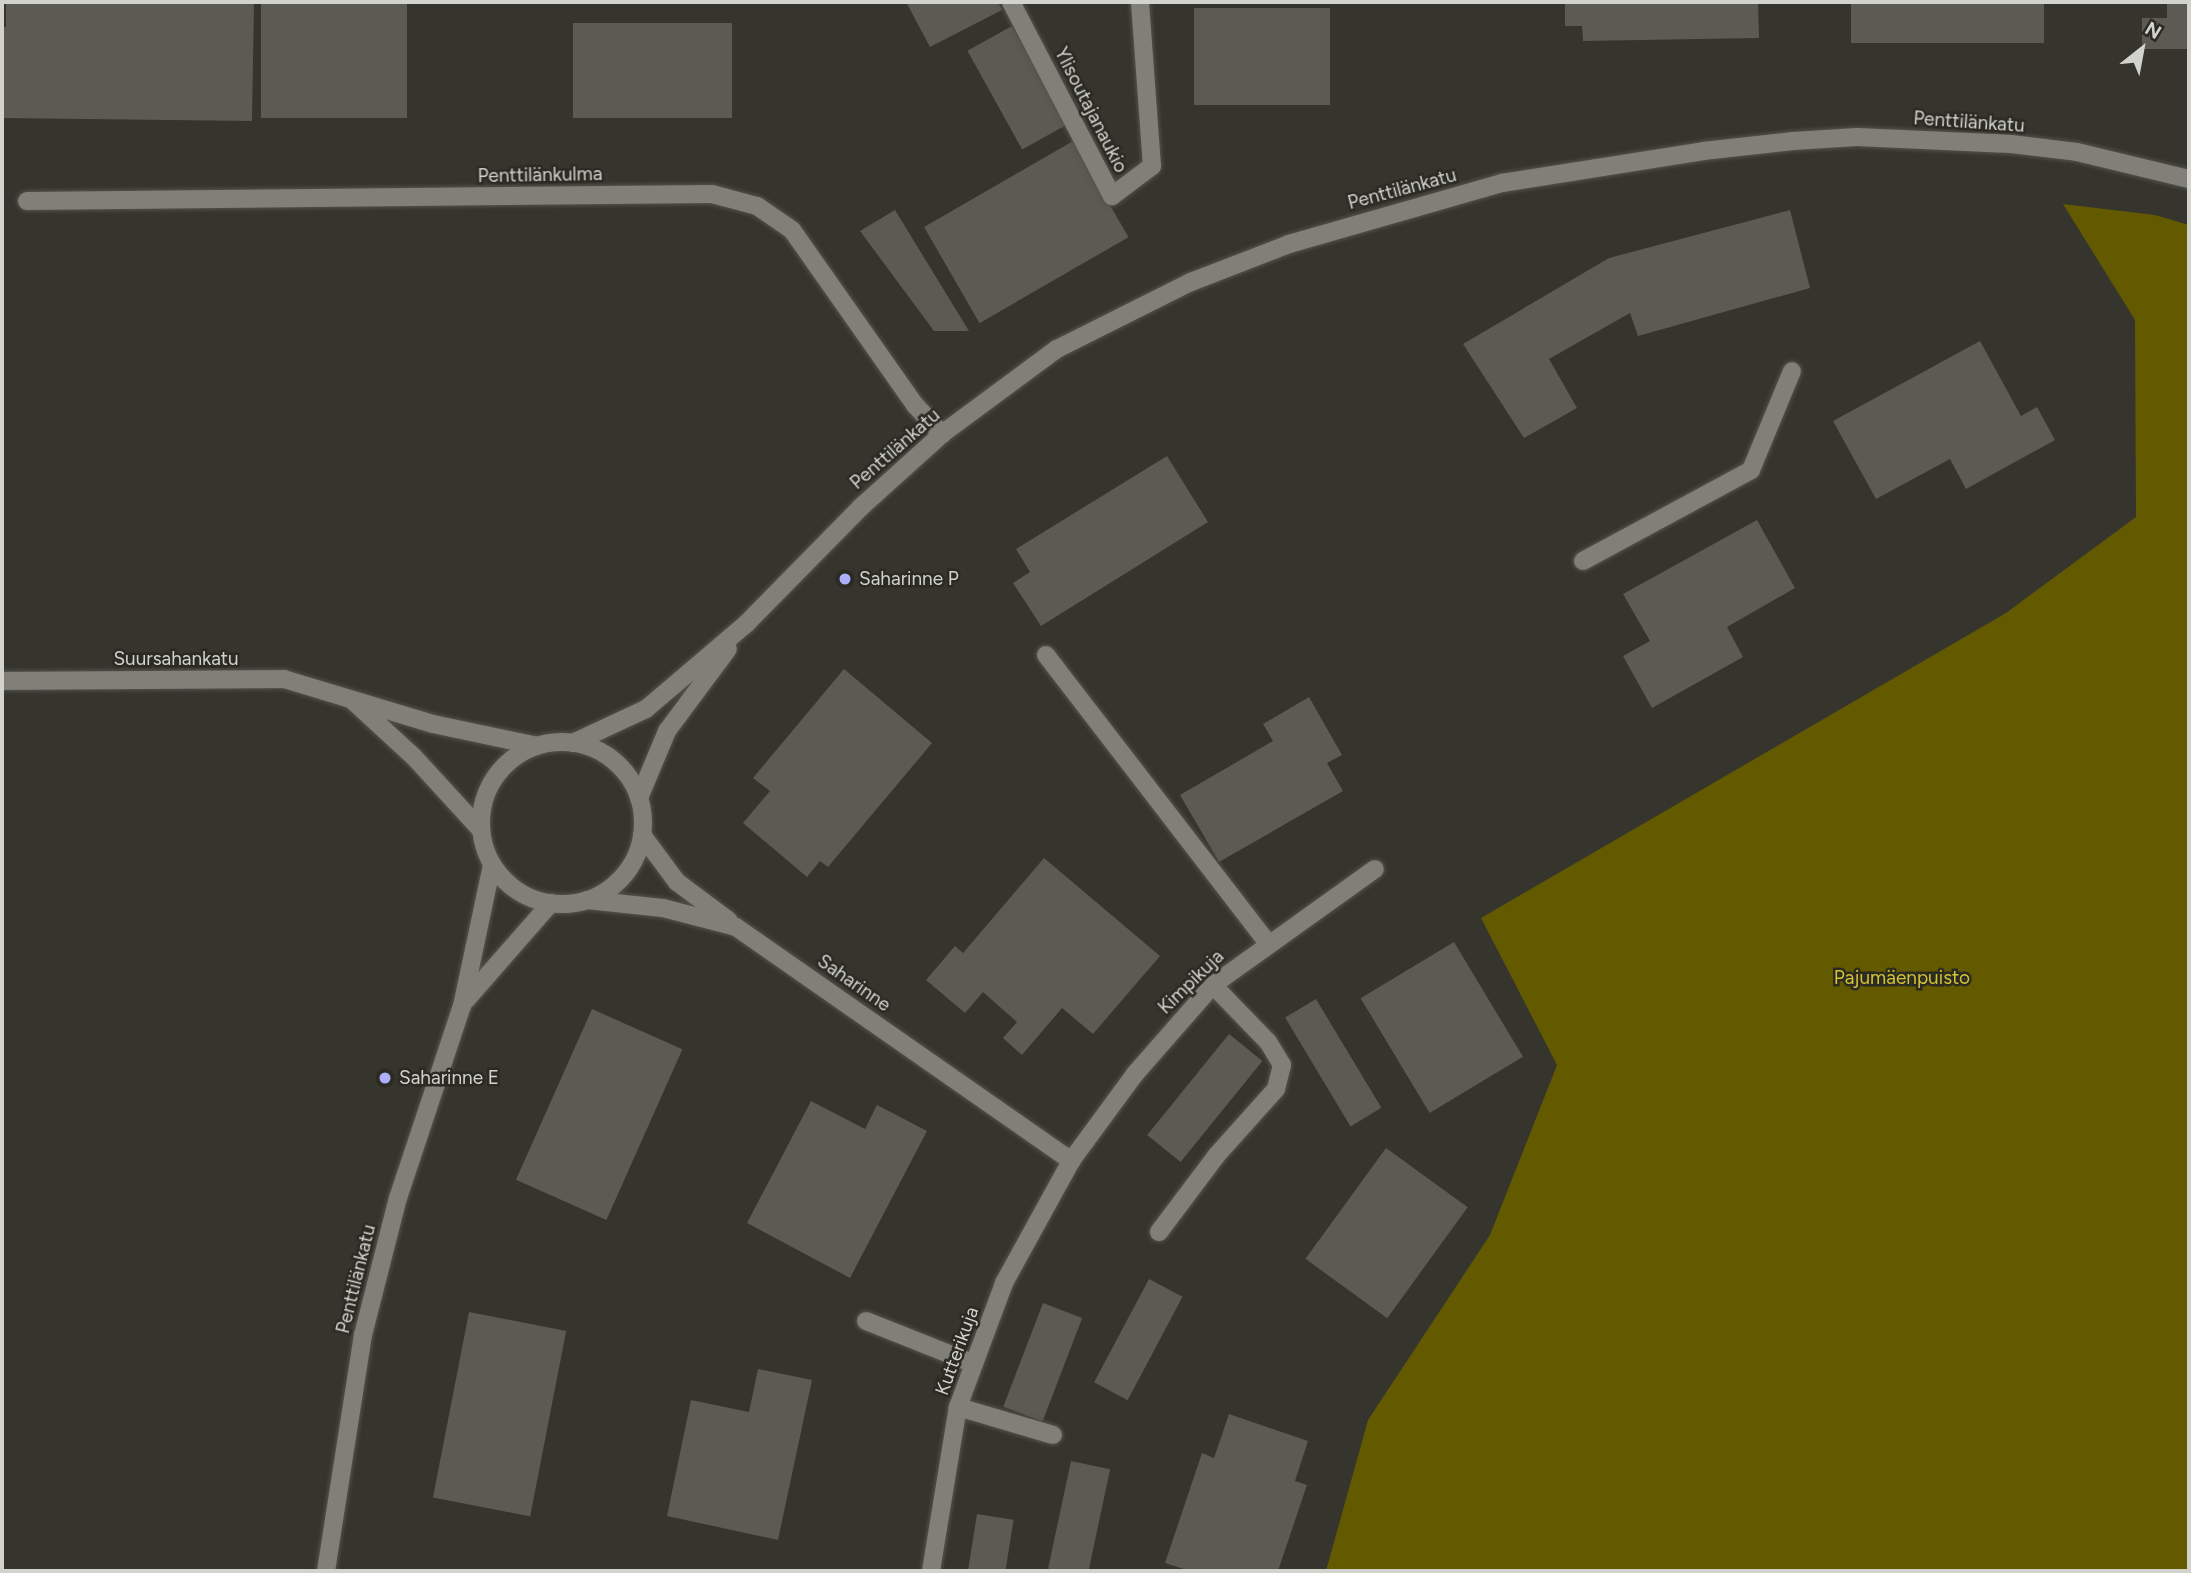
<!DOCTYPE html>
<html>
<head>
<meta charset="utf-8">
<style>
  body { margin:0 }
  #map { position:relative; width:2191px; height:1573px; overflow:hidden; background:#35342d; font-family:Figtree,sans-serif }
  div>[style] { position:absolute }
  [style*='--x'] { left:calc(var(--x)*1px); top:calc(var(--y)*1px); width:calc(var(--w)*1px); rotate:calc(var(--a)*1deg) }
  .green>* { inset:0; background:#635a00 }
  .building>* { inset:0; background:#5b5a53; transform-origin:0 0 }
  .roads { filter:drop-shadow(0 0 2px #53534c) drop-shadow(0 0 2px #53534c) }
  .minor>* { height:18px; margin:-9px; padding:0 9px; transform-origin:9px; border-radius:9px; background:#808078 }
  .minor>.ring { margin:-9px; padding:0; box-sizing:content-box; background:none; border:18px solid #808078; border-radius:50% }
  .dots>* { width:19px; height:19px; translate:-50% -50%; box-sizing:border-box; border:4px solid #2b2a23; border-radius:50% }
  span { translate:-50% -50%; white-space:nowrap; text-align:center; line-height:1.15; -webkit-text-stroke:5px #2b2a23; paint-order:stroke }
  .street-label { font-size:19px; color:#d3d3ce }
  .poi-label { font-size:19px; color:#d3d3ce }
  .left { translate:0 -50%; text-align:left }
  .park-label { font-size:19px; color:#d4c332 }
  .frame { position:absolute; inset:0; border:4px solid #d3d3ce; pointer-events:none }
  .north { position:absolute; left:2107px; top:14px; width:70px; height:70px; -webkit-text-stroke:5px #2b2a23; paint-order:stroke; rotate:31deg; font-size:19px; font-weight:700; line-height:28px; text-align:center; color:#d3d3ce }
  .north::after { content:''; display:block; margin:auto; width:24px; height:32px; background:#d3d3ce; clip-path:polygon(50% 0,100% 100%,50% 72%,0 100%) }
</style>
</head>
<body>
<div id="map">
  <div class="green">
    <div style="clip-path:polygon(2063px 204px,2155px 215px,2189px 225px,2189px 1571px,1326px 1571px,1368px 1420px,1490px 1235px,1557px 1065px,1481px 918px,2006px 613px,2136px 517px,2135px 320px)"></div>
  </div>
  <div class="building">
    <div style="clip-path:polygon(6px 2px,254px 2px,252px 121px,2px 118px,2px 27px,6px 27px)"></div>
    <div style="left:261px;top:2px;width:146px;height:116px"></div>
    <div style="clip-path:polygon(906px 2px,998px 2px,1002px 10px,930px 47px)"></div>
    <div style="clip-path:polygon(1565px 2px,1758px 2px,1759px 38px,1583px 41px,1582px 26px,1565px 26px)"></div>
    <div style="left:1851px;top:2px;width:193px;height:41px"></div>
    <div style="clip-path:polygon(2167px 2px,2189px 2px,2189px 49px,2142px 49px,2142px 18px,2167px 18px)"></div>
    <div style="left:1194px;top:8px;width:136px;height:97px"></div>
    <div style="left:573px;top:23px;width:159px;height:95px"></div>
    <div style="left:1012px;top:26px;width:113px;height:51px;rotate:61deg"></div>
    <div style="left:1073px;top:141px;width:111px;height:172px;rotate:60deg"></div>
    <div style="clip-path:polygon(895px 210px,969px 331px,934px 331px,860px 231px)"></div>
    <div style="clip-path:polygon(1790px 210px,1810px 288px,1638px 336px,1630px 313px,1549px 359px,1577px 408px,1524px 438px,1463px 344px,1609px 258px)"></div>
    <div style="clip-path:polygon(1980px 341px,2021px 416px,2037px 407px,2055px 440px,1966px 489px,1950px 459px,1876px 499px,1833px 421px)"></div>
    <div style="clip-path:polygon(1167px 456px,1208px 522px,1041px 626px,1013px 583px,1030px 572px,1016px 549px)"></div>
    <div style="clip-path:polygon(1757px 520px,1795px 588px,1727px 627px,1743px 657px,1652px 708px,1623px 656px,1650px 641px,1623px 594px)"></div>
    <div style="clip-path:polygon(844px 669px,932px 743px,828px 867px,820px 861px,807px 877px,743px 823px,770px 791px,753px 778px)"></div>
    <div style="clip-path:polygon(1309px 697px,1342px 755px,1327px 763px,1343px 791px,1219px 862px,1180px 795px,1273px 741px,1263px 724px)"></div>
    <div style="clip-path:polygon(1044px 858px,1160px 956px,1093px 1034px,1062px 1008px,1022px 1055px,1003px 1038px,1017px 1022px,983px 992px,965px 1013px,926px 980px,955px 946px,963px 953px)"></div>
    <div style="left:1454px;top:942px;width:134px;height:109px;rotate:59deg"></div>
    <div style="left:1316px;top:999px;width:127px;height:36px;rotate:59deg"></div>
    <div style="left:592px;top:1009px;width:99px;height:187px;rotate:24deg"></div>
    <div style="left:1229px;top:1034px;width:43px;height:130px;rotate:39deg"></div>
    <div style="clip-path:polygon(811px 1101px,865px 1129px,877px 1105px,927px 1131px,850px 1278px,747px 1223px)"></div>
    <div style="left:1386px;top:1148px;width:101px;height:137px;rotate:36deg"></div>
    <div style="left:1149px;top:1279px;width:38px;height:117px;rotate:28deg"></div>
    <div style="left:1043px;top:1303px;width:42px;height:111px;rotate:21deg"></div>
    <div style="left:469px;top:1312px;width:99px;height:189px;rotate:11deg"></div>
    <div style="clip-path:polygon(758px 1369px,812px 1380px,778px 1540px,667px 1516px,691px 1400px,749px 1412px)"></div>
    <div style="clip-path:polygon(1229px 1414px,1308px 1441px,1295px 1481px,1307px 1485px,1278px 1571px,1190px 1571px,1165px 1563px,1202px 1453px,1214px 1458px)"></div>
    <div style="left:1071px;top:1461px;width:40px;height:110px;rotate:12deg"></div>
    <div style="left:977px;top:1514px;width:37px;height:58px;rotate:9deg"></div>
  </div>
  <div class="roads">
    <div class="minor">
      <div style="--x:1011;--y:2;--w:219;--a:62.5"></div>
      <div style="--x:1112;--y:196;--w:50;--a:-36.9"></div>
      <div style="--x:1152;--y:166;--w:164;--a:-94.2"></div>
      <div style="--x:27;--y:201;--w:685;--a:-0.59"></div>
      <div style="--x:712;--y:194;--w:47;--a:14.9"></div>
      <div style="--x:757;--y:206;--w:42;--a:34.4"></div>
      <div style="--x:792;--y:230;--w:214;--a:54.9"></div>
      <div style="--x:915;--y:405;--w:40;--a:47"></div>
      <div style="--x:1583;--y:561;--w:191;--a:-28.4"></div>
      <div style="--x:1751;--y:470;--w:107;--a:-67.5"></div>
      <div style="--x:1046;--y:655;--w:362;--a:52.4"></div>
      <div style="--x:2;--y:681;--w:282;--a:-0.4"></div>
      <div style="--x:284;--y:679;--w:156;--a:16.8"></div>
      <div style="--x:433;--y:724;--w:106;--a:11.9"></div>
      <div style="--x:353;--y:701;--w:83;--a:42.6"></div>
      <div style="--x:414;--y:757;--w:99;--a:47.5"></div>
      <div class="ring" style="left:481px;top:742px;width:144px;height:144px"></div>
      <div style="--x:573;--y:743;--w:81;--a:-25"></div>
      <div style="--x:646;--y:709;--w:133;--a:-40.4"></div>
      <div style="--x:747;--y:623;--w:163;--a:-45.5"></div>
      <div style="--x:861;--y:507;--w:109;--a:-42"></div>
      <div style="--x:942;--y:434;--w:143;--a:-36.5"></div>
      <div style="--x:1057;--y:349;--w:150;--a:-26.6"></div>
      <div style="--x:1191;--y:282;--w:105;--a:-21.2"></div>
      <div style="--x:1289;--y:244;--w:222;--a:-16"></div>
      <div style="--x:1502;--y:183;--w:204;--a:-9"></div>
      <div style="--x:1703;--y:151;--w:91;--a:-6.3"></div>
      <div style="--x:1793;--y:141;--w:64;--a:-3.6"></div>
      <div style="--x:1857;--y:137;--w:154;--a:2.6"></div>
      <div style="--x:2011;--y:144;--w:66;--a:6.9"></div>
      <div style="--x:2077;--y:152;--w:115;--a:13.6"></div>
      <div style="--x:639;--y:798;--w:73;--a:-67.3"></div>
      <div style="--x:667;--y:731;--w:102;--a:-53.4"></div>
      <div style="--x:642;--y:835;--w:59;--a:53.3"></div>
      <div style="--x:677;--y:882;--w:64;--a:36.7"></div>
      <div style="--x:587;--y:900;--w:76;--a:6"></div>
      <div style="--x:663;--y:908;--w:75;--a:14.6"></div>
      <div style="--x:736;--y:927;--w:409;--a:34.9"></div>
      <div style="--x:466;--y:1000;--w:129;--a:-48.8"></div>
      <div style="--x:1159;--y:1232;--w:95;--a:-53.1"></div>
      <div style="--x:1216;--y:1156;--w:90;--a:-48.2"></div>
      <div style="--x:1276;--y:1089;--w:25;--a:-76"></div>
      <div style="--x:1282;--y:1065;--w:27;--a:-121"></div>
      <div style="--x:1268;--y:1042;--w:79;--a:-134"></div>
      <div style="--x:866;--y:1321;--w:116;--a:21.7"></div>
      <div style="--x:958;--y:1407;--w:99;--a:16.4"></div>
      <div style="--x:326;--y:1571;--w:239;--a:-81.1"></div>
      <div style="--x:363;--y:1335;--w:141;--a:-75.7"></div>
      <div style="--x:398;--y:1198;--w:202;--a:-71.6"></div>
      <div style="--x:462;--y:1006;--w:144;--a:-78"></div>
      <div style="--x:931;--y:1571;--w:166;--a:-80.7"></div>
      <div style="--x:958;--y:1407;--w:132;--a:-69.6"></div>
      <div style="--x:1004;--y:1283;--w:139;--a:-61.2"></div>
      <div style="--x:1071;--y:1161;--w:108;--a:-53.7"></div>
      <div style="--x:1135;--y:1074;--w:118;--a:-48.8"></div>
      <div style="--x:1213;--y:985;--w:199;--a:-35.6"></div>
    </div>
  </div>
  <div class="dots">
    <div style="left:845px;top:579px;background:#adaffb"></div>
    <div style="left:385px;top:1078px;background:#adaffb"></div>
  </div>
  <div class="street-label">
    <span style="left:1091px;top:110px;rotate:63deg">Ylisoutajanaukio</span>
    <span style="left:1969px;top:122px;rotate:4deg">Penttilänkatu</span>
    <span style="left:540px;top:175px;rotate:-1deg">Penttilänkulma</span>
    <span style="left:1402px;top:189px;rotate:-15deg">Penttilänkatu</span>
    <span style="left:895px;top:449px;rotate:-41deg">Penttilänkatu</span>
    <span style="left:176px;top:659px">Suursahankatu</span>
    <span style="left:1191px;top:982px;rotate:-44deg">Kimpikuja</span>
    <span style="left:854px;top:983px;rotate:35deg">Saharinne</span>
    <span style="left:356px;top:1279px;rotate:-76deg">Penttilänkatu</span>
    <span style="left:957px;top:1351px;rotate:-70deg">Kutterikuja</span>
  </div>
  <div class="poi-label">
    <span class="left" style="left:859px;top:579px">Saharinne P</span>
    <span class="left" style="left:399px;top:1078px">Saharinne E</span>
  </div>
  <div class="park-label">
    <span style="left:1902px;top:978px">Pajumäenpuisto</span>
  </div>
  <div class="frame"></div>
  <div class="north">N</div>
</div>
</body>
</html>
